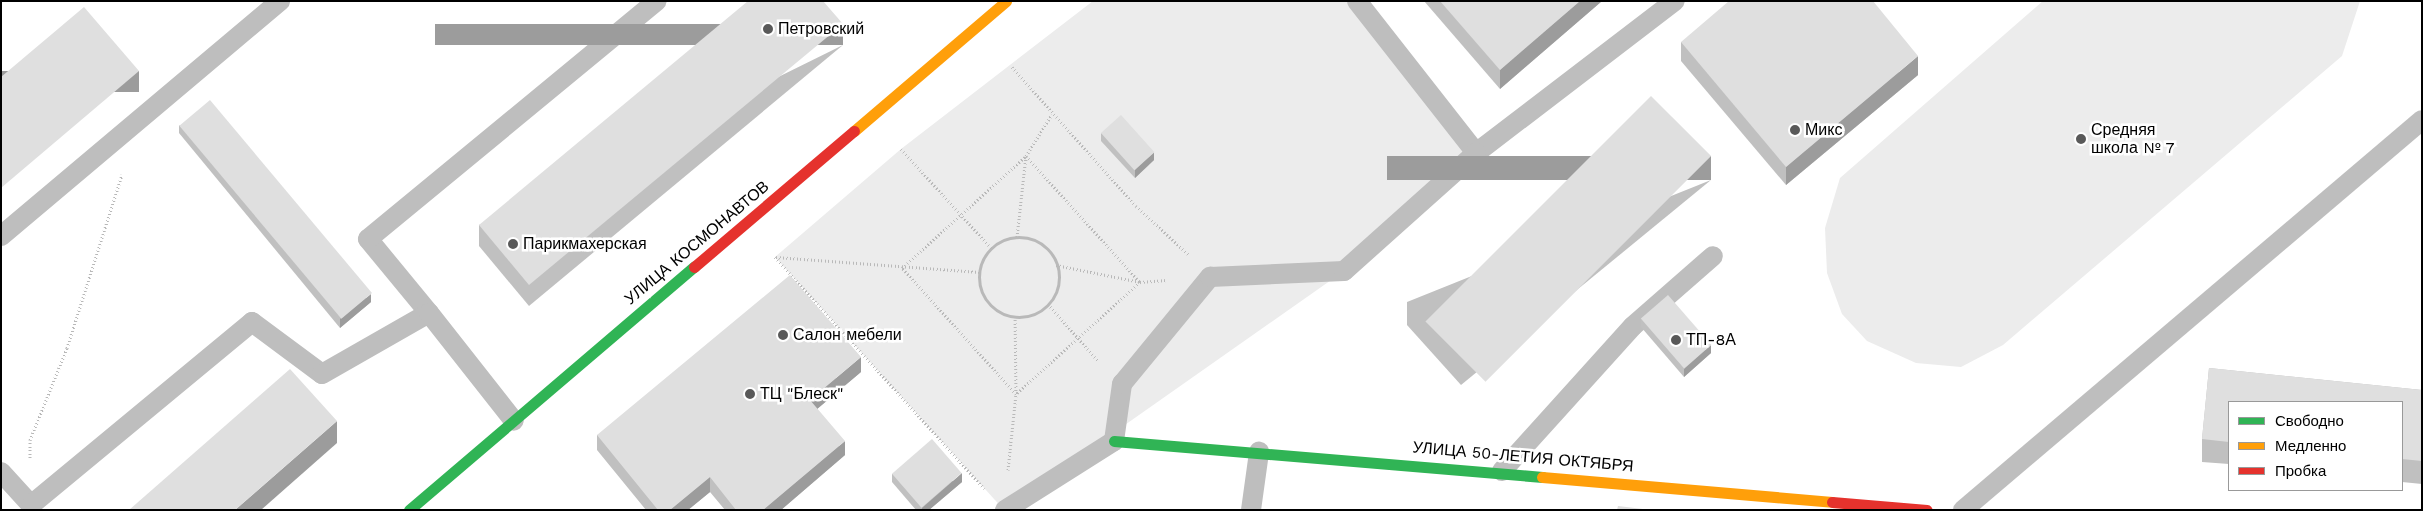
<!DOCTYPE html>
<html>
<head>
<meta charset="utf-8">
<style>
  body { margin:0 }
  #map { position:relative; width:2423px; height:511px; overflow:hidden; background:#fff; font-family:"Work Sans",sans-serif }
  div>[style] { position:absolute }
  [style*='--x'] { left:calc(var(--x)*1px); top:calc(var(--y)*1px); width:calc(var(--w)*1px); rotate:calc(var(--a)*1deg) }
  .green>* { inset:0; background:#ececec }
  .path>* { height:3px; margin-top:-1.5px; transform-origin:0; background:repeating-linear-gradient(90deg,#b9b9b9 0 1px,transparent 0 3.5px) }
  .path>.ring { margin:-1.5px; padding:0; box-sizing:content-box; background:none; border:3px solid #b9b9b9; border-radius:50% }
  .lane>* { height:20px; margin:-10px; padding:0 10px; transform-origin:10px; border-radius:10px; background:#bebebe }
  .fast>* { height:11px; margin:-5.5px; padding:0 5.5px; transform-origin:5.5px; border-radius:5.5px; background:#30b455 }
  .slow>* { height:11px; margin:-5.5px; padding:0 5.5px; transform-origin:5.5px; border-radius:5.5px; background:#ff9f0a }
  .jam>* { height:11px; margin:-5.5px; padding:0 5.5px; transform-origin:5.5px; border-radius:5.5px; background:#e5322d }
  .wall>* { inset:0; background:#c0c0c0 }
  .shaded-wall>* { inset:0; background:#9c9c9c; transform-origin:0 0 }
  .building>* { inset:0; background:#dfdfdf; transform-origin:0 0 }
  .dots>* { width:14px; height:14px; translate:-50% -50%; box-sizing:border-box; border:2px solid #fff; border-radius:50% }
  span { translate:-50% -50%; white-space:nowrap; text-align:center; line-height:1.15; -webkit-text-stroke:5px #fff; paint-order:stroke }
  .poi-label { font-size:16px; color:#000 }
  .left { translate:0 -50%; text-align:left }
  .street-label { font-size:16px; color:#000 }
  .frame { position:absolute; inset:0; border:2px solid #000; pointer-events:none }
  .legend { position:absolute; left:2228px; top:401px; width:175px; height:90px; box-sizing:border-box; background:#fff; border:1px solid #999; margin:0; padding:6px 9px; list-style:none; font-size:15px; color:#000 }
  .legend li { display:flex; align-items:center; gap:10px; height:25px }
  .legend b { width:25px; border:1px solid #999 }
</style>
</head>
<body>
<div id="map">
  <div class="green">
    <div style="clip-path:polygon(1093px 1px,1357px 1px,1476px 153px,1344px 271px,1004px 510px,775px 257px,901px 149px)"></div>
    <div style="clip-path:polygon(2043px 1px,2360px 1px,2342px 56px,2003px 345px,1961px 367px,1916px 363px,1867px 341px,1842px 314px,1827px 273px,1825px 228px,1840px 178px)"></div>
  </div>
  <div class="path">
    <div style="--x:1012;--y:67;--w:186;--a:48.3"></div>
    <div style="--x:1136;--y:206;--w:72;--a:42.8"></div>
    <div style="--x:901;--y:149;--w:134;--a:47.7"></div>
    <div style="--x:1026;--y:156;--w:170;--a:47.9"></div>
    <div style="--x:1140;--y:282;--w:167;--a:137.9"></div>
    <div style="--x:1016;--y:394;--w:170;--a:-132.1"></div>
    <div style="--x:902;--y:268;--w:167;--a:-42.1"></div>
    <div style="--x:1017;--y:237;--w:81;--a:-83.7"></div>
    <div style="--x:1026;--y:156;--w:49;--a:-58.2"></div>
    <div class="ring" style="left:979px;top:237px;width:77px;height:77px"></div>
    <div style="--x:775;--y:257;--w:312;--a:47.9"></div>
    <div style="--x:776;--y:257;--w:204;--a:4.2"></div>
    <div style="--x:1056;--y:265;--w:86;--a:11.4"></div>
    <div style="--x:1140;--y:282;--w:27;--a:-4"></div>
    <div style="--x:1048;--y:304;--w:77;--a:48.7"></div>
    <div style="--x:30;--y:458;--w:18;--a:-90"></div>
    <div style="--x:30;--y:440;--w:99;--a:-68.1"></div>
    <div style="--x:67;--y:348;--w:182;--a:-72.4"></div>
    <div style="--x:1008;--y:470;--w:76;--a:-84"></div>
    <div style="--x:1016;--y:394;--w:78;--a:-90.7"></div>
  </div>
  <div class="lane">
    <div style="--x:1357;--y:1;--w:193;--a:51.9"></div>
    <div style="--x:1476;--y:153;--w:250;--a:-37.4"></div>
    <div style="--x:1;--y:236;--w:365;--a:-40.1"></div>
    <div style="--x:429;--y:313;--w:96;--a:-129.5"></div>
    <div style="--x:368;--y:239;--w:374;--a:-39.5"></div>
    <div style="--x:1502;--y:471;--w:195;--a:-47.9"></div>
    <div style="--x:1633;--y:326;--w:106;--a:-41.2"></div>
    <div style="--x:1;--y:472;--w:45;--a:47.7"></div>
    <div style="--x:31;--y:505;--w:287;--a:-39.6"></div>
    <div style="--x:252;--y:322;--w:87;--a:36.6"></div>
    <div style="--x:322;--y:374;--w:123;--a:-29.7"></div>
    <div style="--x:429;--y:313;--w:137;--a:51.8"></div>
    <div style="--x:1005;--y:510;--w:129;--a:-32.3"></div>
    <div style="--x:1114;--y:441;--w:58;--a:-82"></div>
    <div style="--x:1122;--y:384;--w:139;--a:-50.6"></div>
    <div style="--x:1210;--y:277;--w:134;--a:-2.6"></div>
    <div style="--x:1344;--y:271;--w:177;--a:-41.8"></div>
    <div style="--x:1251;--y:510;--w:59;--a:-82.1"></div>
    <div style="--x:1963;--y:510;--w:602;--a:-40.35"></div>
  </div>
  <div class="fast">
    <div style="--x:1114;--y:441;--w:430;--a:4.8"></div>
    <div style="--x:409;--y:510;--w:375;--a:-40.5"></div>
  </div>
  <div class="slow">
    <div style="--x:854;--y:131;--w:200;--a:-40.5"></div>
    <div style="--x:1542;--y:477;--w:291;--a:4.9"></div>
  </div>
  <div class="jam">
    <div style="--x:694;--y:267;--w:210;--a:-40.4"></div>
    <div style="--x:1832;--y:502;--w:95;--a:4.8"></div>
  </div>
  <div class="wall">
    <div style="clip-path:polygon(1424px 1px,1602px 1px,1500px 89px)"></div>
    <div style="clip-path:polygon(1681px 42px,1918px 75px,1786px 185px,1681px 61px)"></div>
    <div style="clip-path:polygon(843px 45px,529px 306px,479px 246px,479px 225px)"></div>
    <div style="clip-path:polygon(179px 125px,371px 302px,340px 328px,179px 133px)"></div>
    <div style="clip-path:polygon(1101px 133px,1154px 160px,1135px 178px,1101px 141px)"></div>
    <div style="clip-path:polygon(1711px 180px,1461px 385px,1407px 325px,1407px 302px)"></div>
    <div style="clip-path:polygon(1641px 319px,1711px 353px,1684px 377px,1641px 327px)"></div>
    <div style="clip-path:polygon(2209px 368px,2422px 390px,2422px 484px,2402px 482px,2402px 402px,2229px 402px,2229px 464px,2202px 462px,2202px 439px)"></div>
    <div style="clip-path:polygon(861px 372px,817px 409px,845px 455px,781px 510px,725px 510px,710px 492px,688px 510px,646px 510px,597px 450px,597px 435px)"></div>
    <div style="clip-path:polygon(892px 474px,962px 482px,929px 510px,916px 510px,892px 482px)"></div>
  </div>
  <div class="shaded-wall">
    <div style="clip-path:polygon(1580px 1px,1602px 1px,1500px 89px,1500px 70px)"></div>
    <div style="left:843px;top:24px;width:21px;height:408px;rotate:90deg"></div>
    <div style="clip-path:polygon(1918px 56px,1918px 75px,1786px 185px,1786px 167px)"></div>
    <div style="left:139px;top:71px;width:21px;height:181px;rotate:90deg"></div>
    <div style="clip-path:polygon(1154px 152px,1154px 160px,1135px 178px,1135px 170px)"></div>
    <div style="left:1711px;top:156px;width:24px;height:324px;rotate:90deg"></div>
    <div style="clip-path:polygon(371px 294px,371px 302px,340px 328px,340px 319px)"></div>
    <div style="clip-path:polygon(1711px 345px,1711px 353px,1684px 377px,1684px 369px)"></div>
    <div style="clip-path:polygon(861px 357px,861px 372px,810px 415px,810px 400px)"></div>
    <div style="clip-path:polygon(337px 421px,337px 443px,261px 510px,235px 510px)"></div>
    <div style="clip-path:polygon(845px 441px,845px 455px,781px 510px,763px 510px)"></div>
    <div style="clip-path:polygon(962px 473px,962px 482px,929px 510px,922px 510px,922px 508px)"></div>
    <div style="clip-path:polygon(710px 477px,710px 492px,688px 510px,670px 510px)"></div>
  </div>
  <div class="building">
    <div style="clip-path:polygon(748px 1px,823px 1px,843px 24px,529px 285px,479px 225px)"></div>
    <div style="clip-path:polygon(1440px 1px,1580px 1px,1500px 70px)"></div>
    <div style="clip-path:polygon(1729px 1px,1873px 1px,1918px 56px,1786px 167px,1681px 42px)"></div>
    <div style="clip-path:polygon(84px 7px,139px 71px,1px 188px,1px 77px)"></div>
    <div style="left:1651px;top:96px;width:85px;height:319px;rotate:45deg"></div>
    <div style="left:210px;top:100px;width:252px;height:40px;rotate:50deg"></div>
    <div style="left:1121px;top:115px;width:50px;height:27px;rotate:48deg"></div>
    <div style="clip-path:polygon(790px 275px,861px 357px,810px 400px,845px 441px,763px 510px,736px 510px,710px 477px,670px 510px,658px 510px,597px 435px)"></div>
    <div style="left:1668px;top:295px;width:66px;height:36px;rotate:49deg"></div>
    <div style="clip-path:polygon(2209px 368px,2422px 390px,2422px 461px,2402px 459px,2402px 402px,2229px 402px,2229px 442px,2202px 439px)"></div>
    <div style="clip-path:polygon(290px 369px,337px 421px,235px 510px,129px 510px)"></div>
    <div style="left:932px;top:439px;width:45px;height:53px;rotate:49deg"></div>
    <div style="clip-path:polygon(1618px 506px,1651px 510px,1617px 510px)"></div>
  </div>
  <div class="dots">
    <div style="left:768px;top:29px;background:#595959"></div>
    <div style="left:1795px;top:130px;background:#595959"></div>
    <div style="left:2081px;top:139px;background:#595959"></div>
    <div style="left:513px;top:244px;background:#595959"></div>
    <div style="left:783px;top:335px;background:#595959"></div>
    <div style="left:1676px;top:340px;background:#595959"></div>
    <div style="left:750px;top:394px;background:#595959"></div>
  </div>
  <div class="poi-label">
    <span class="left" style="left:778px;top:29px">Петровский</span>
    <span class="left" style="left:1805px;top:130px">Микс</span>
    <span class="left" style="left:2091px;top:139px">Средняя<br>школа № 7</span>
    <span class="left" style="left:523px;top:244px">Парикмахерская</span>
    <span class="left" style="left:793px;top:335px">Салон мебели</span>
    <span class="left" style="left:1686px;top:340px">ТП-8А</span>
    <span class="left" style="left:760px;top:394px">ТЦ "Блеск"</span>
  </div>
  <div class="street-label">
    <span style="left:697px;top:243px;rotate:-40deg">УЛИЦА КОСМОНАВТОВ</span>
    <span style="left:1523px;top:457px;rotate:5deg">УЛИЦА 50-ЛЕТИЯ ОКТЯБРЯ</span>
  </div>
  <div class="frame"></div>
  <ul class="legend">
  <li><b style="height:6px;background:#30b455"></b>Свободно</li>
  <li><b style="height:6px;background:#ff9f0a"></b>Медленно</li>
  <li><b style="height:6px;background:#e5322d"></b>Пробка</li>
  </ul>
</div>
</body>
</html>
